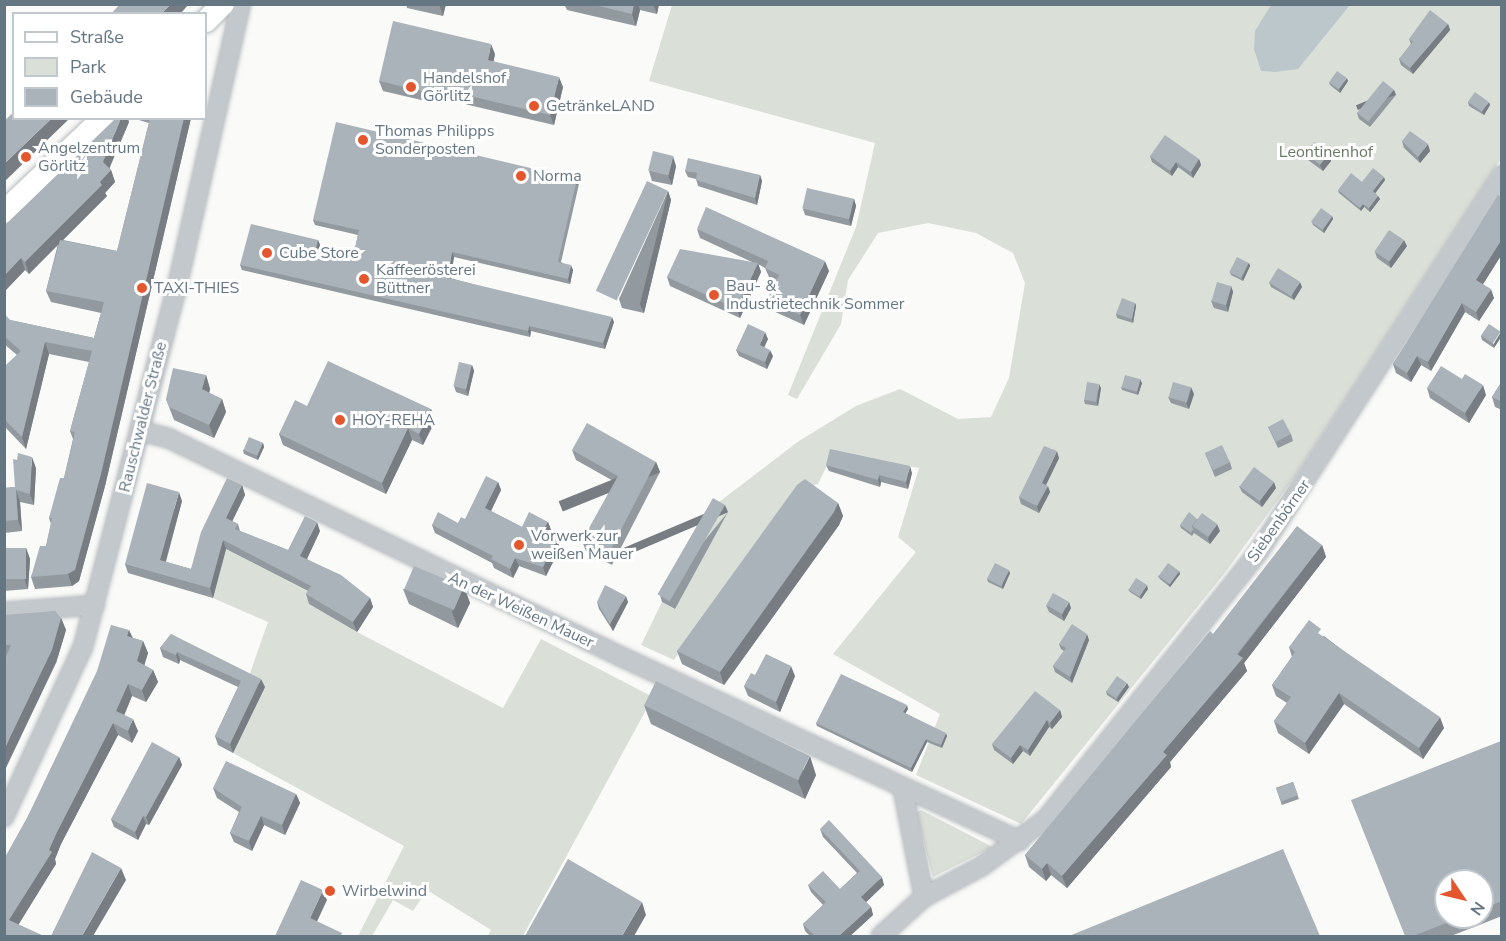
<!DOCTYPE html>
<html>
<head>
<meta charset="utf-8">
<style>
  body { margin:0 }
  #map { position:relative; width:1506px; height:941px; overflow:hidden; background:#fafaf8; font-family:"Nunito Sans",sans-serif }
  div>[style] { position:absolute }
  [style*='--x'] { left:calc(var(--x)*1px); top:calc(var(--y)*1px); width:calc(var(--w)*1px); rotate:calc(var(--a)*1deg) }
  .green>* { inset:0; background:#dadfd7 }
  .water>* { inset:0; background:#bbc7cb }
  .roads { filter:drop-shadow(0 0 2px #b5babe) drop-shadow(0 0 2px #b5babe) }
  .minor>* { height:18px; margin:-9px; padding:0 9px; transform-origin:9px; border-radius:9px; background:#c3c8cc }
  .major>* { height:22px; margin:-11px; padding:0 11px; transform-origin:11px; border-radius:11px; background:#fff }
  .wall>* { inset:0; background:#929a9f; transform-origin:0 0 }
  .shaded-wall>* { inset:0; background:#777d82; transform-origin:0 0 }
  .building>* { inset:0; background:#aab3b9; transform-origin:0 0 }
  .dots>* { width:16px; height:16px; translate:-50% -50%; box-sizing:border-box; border:3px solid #fff; border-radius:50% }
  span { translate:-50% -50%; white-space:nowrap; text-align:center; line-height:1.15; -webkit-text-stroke:6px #fff; paint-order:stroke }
  .poi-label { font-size:16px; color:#657683 }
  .left { translate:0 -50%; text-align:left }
  .park-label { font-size:16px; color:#687a64 }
  .street-label { font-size:16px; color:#657683 }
  .frame { position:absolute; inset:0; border:6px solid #657683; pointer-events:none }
  .legend { position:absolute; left:12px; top:12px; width:195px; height:108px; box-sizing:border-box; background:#fff; border:2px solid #c1c8cd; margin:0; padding:8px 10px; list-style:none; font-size:18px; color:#657683 }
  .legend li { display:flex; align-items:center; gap:12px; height:30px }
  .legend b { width:30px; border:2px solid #c1c8cd }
  .north { position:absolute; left:1434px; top:869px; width:60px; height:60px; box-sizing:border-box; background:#fff; border:2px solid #c1c8cd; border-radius:50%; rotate:125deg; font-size:16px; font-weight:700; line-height:24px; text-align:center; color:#657683 }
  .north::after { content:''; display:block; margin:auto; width:21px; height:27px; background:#e4572e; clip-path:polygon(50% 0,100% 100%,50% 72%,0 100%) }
</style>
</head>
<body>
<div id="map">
  <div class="green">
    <div style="clip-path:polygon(672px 5px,1501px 5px,1501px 159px,1296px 475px,1224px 574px,1021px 824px,916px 775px,940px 714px,833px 654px,916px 552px,898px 537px,919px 468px,833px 453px,818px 484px,797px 489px,674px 660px,641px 645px,662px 602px,674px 609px,715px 505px,799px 441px,856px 406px,900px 389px,958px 419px,991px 417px,1009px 378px,1025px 283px,1013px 253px,976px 233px,928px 223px,878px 233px,848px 280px,841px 324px,797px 399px,788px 395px,856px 227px,875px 143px,649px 81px)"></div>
    <div style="clip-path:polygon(226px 549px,315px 595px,309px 604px,357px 632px,503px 708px,541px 639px,653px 697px,523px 936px,488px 936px,491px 930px,427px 890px,413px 911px,393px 900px,372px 936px,358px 936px,404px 846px,233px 753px,264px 688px,249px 676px,268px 622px,213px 598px)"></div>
    <div style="clip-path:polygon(921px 810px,989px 845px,991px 848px,933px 877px,916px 813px)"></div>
  </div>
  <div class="water">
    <div style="clip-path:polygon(1271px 5px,1271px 4px,1350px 5px,1298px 69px,1275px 72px,1261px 71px,1254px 49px,1255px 31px)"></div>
  </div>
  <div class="roads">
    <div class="minor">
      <div style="--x:140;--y:431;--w:29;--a:14"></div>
      <div style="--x:168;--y:438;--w:506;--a:25.76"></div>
      <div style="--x:624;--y:658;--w:436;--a:24.8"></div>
      <div style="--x:4;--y:612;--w:91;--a:-4.4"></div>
      <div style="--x:903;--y:790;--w:109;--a:78.9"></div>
      <div style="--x:4;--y:817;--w:187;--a:-65.1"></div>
      <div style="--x:83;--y:647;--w:372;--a:-75.4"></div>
      <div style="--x:177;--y:287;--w:290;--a:-77.3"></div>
      <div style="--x:881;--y:936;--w:58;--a:-42.2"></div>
      <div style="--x:924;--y:897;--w:66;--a:-28.1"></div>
      <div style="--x:982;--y:866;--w:79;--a:-36.3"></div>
      <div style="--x:1046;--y:819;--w:342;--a:-51.5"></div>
      <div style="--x:1259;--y:551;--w:448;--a:-57.1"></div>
    </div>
    <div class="major">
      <div style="--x:206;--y:21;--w:24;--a:-45"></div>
      <div style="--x:4;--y:212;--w:137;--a:-43.5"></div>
    </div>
  </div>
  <div class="wall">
    <div style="clip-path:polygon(406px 4px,446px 4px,443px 16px,407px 8px)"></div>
    <div style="clip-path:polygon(555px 4px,659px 4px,657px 14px,640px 10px,636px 26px,567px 10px,565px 6px)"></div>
    <div style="clip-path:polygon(1448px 24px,1450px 30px,1413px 74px,1401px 65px,1399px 59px,1411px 44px,1409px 39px)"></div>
    <div style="clip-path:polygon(495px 54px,493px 62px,563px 87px,554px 125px,435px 97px,434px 103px,383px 91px,379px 81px)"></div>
    <div style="clip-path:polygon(1348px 81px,1340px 93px,1330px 85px,1329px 82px)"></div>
    <div style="clip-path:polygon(1394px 90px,1396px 95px,1370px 127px,1359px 119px,1357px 113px)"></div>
    <div style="clip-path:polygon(1468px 102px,1490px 105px,1484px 115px,1469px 106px)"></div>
    <div style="clip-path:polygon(132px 118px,191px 118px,105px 486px,79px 581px,72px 586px,35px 589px,31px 577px,46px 546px,51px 524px,49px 518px,64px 478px,73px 439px,70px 431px,89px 362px,49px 354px,26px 449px,4px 426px,4px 367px,17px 355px,4px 344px,4px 314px,10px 320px,94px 338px,101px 313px,51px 302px,46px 291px,58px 244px,29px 274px,25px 270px,4px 292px,4px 226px,129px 122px,109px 168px,111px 170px,115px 182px,105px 193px,107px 196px,63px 240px,117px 251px,149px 123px)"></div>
    <div style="clip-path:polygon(1402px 141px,1430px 151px,1420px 163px,1404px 148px)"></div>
    <div style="clip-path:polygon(1306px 153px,1329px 154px,1331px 161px,1323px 171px,1308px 160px)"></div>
    <div style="clip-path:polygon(1150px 156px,1199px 159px,1201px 165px,1193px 178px,1178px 167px,1172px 176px,1152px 162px)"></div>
    <div style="clip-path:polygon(676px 166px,672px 185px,652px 181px,649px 171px)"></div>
    <div style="clip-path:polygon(685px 171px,760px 175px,762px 181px,757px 205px,698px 186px,696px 179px,688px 177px)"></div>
    <div style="clip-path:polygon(577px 179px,579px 184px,561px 262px,573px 270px,570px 284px,454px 257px,450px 278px,614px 322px,605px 349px,531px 331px,530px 337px,242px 270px,240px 265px,318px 240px,320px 245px,319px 249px,353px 257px,358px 235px,315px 225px,313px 220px)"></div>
    <div style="clip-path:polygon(1385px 180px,1375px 193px,1380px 199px,1370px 212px,1364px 207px,1361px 211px,1339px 193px,1338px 190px,1362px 182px)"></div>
    <div style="clip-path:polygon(668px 191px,671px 200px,644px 313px,622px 308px,619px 299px)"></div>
    <div style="clip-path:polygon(1502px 197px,1502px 254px,1483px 284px,1494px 298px,1479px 321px,1465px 312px,1431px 371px,1421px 365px,1411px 382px,1396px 373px,1393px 364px)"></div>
    <div style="clip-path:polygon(854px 199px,856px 206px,851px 226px,805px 215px,803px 209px)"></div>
    <div style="clip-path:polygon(1332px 216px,1333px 219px,1324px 233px,1313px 225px,1312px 222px)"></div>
    <div style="clip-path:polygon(697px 229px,829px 271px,804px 325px,771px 310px,767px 300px,776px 281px,769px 277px,765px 268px,758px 264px,761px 272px,740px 318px,670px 286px,667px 277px,752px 262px,700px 238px)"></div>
    <div style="clip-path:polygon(1407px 246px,1391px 268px,1377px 258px,1375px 252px)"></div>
    <div style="clip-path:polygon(1249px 263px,1250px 266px,1243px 281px,1231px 275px,1230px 272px)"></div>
    <div style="clip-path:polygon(1269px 282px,1302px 287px,1294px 300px,1271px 287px)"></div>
    <div style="clip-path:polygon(1231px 286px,1233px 292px,1228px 312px,1214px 308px,1211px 301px)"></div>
    <div style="clip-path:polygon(1135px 303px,1136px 306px,1133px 323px,1117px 318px,1116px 314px)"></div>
    <div style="clip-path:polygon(1489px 324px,1494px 348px,1482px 340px,1481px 336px)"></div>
    <div style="clip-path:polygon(768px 339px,764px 347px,773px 356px,767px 369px,739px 356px,736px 350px)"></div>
    <div style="clip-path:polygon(472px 365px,474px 371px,468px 396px,456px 392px,454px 386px)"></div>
    <div style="clip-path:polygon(206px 375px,210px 389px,209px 393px,222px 399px,226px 412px,214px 438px,174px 420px,166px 399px)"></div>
    <div style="clip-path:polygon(1462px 379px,1486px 395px,1469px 423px,1430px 398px,1427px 388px)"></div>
    <div style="clip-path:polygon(1502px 381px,1502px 410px,1495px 407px,1492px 397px)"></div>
    <div style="clip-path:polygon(1142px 383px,1138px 395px,1122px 390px,1121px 387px)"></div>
    <div style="clip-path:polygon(1101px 388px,1098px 406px,1085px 404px,1084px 400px)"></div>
    <div style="clip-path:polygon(1194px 394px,1189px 409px,1171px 403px,1168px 397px)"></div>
    <div style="clip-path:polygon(307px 406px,431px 409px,435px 421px,423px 445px,412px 440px,386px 494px,283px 445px,279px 434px)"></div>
    <div style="clip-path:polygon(1268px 427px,1291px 434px,1293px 441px,1278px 448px)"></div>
    <div style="clip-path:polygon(263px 443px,264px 447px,258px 460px,244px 454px,243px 450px)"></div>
    <div style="clip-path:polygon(572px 450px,656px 462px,660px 472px,612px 565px,586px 551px,582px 541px,615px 482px,576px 460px)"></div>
    <div style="clip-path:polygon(1205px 453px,1230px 462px,1232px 469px,1215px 477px)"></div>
    <div style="clip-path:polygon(1059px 458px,1046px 485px,1050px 492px,1039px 513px,1021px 504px,1019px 497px)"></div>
    <div style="clip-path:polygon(17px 460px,36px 468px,34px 505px,20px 502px,22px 531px,4px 533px,4px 488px,15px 487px)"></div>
    <div style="clip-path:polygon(826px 465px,912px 473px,908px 489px,881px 482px,880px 487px,829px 471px)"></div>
    <div style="clip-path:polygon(498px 482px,501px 490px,491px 511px,522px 527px,548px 522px,551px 530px,548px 535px,557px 540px,560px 548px,546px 576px,519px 566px,513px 578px,494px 568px,492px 563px,435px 533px,432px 525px,458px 523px,465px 519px)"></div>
    <div style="clip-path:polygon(242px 485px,245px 495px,232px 521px,238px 524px,240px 531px,288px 550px,320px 531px,307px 559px,370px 598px,373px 607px,357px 632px,309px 604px,306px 594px,308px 591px,226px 549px,213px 598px,128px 573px,125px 564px,182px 501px,166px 562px,191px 569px)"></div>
    <div style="clip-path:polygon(1239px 486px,1276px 488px,1262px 507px,1242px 492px)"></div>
    <div style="clip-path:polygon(838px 503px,843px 516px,839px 525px,724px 685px,682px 664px,677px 651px)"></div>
    <div style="clip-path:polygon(728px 512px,675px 609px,662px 602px,660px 595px)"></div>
    <div style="clip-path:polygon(1197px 519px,1220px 531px,1210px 544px,1194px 533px,1192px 536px,1181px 528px,1180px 525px)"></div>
    <div style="clip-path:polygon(1322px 545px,1326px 557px,1244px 663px,1247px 671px,1170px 762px,1171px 767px,1067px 888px,1051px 875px,1046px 881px,1029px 867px,1025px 855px,1213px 634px)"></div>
    <div style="clip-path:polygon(4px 548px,26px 548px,30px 559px,28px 589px,4px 591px)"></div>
    <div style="clip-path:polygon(1179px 571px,1180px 574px,1170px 587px,1160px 579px,1158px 576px)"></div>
    <div style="clip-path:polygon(1010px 573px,1003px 589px,988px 582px,987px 579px)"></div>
    <div style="clip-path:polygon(464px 587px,470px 603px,458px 628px,409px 604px,403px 589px)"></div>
    <div style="clip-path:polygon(1128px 589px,1148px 589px,1141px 599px,1130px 592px)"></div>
    <div style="clip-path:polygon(597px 602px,628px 602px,613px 631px,599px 609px)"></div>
    <div style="clip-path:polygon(1046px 605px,1071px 608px,1064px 621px,1049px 612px)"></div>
    <div style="clip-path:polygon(4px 615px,61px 618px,66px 630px,56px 663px,4px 658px)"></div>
    <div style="clip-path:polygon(129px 630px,133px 638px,143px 641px,148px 653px,144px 665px,153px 670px,158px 682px,146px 702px,132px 696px,124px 715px,138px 731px,132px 743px,118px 735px,61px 844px,55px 859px,56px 864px,4px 936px,28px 816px)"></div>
    <div style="clip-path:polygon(171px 634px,265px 687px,233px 753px,218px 745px,215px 736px,238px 687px,180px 660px,179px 664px,163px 657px,160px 648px)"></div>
    <div style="clip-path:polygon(1324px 636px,1444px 728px,1423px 759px,1344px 704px,1309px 754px,1278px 733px,1274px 721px,1287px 703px,1276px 696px,1272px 685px,1292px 657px,1289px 647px)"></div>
    <div style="clip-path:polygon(1089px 640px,1072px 683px,1055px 672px,1053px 666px,1064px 651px,1061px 649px,1059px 644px)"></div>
    <div style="clip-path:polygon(755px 675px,795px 676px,780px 712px,748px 696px,744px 686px)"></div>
    <div style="clip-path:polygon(1129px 687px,1118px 702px,1107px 695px,1106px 691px)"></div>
    <div style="clip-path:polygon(644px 705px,816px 775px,805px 799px,651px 724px)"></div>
    <div style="clip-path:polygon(908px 709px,905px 713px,947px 736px,942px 748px,927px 742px,912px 772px,817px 726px,816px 723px)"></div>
    <div style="clip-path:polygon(1060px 710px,1062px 717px,1052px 729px,1049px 727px,1030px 756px,1023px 751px,1013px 764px,994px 750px,992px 744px)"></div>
    <div style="clip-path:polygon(evenodd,1501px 741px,1502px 916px,1451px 936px,1405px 936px,1501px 741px,1482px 881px,1482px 917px,1446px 917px,1482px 881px)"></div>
    <div style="clip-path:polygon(179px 757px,182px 765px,149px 825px,146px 824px,138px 840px,114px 827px,111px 819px)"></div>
    <div style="left:1293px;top:782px;width:18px;height:18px;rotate:71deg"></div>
    <div style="clip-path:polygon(213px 788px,296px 794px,300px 803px,285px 835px,264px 825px,252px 851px,234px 842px,230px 833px,239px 812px,217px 798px)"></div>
    <div style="clip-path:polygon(820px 829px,884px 885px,866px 902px,871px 907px,873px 915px,850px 936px,810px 936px,805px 931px,803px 924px,823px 905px,811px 892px,808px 885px,840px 889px,857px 873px,823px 837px)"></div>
  </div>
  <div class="shaded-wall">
    <div style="clip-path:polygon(171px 4px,189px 4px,180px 14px,161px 14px)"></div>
    <div style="clip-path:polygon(439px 4px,446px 4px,443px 16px)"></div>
    <div style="clip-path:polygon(634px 4px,638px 4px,640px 10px,636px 26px,632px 14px)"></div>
    <div style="clip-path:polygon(653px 4px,659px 4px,657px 14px)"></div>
    <div style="clip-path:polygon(1448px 24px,1450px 30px,1413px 74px,1410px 68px)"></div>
    <div style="clip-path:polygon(491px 44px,495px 54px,492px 70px,488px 60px)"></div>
    <div style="clip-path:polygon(559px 77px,563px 87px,554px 125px,550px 115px)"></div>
    <div style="clip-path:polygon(1347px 78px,1348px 81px,1340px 93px,1339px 89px)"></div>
    <div style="clip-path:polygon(432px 87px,435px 97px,434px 103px,430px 93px)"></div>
    <div style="left:1394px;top:90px;width:5px;height:41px;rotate:68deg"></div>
    <div style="clip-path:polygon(1489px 102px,1490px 105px,1484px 115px,1482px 112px)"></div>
    <div style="clip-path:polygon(52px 118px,70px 118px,4px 182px,4px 164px)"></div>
    <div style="clip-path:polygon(121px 118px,128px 118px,129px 122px,107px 174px,103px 162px)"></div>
    <div style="clip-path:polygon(184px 118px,191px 118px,105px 486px,79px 581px,72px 586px,68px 574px)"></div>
    <div style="clip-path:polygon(1428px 144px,1430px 151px,1420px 163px,1418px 157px)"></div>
    <div style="clip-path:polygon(1329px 154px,1331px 161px,1323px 171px,1320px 165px)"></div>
    <div style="clip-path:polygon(673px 156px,676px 166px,672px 185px,668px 175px)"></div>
    <div style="clip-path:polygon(1199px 159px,1201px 165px,1193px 178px,1191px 172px)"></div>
    <div style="clip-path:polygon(1176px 162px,1178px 167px,1172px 176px,1170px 171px)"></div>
    <div style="clip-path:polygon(111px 170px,115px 182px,105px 193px,107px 196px,29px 274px,25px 262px)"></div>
    <div style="clip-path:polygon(760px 175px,762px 181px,757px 205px,755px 198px)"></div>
    <div style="clip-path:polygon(1384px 177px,1385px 180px,1374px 195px,1373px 191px)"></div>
    <div style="left:577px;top:179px;width:5px;height:85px;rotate:68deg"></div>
    <div style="clip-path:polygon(668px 191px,671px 200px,644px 313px,640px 304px)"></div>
    <div style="clip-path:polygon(1378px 196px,1380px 199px,1370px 212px,1369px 208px)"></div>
    <div style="clip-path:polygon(854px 199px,856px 206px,851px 226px,849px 220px)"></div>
    <div style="clip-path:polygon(1363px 204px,1364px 207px,1361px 211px,1360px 208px)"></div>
    <div style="clip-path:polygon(1332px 216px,1333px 219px,1324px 233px,1323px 230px)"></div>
    <div style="clip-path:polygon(1502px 239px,1502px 254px,1480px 289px,1476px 280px)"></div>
    <div style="clip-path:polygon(318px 240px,320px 245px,318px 253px,316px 248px)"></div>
    <div style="clip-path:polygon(1404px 240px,1407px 246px,1391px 268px,1389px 262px)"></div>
    <div style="clip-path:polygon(452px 252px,454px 257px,450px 283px,448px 278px)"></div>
    <div style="clip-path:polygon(21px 258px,25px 270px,4px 292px,4px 276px)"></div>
    <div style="clip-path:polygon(825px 261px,829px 271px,804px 325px,800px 315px)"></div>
    <div style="clip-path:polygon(758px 263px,761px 272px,740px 318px,737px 309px)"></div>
    <div style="clip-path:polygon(1249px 263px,1250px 266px,1243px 281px,1242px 278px)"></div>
    <div style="clip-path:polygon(571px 265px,573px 270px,570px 284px,568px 279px)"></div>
    <div style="clip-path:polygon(1300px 282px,1302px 287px,1294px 300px,1292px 295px)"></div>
    <div style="clip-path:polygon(1231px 286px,1233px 292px,1228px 312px,1226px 305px)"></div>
    <div style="clip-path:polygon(1491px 289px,1494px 298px,1479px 321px,1476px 312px)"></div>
    <div style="clip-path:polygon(1135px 303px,1136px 306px,1133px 323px,1132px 319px)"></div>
    <div style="clip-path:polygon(1462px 303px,1465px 312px,1431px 371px,1428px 362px)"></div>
    <div style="clip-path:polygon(612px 317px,614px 322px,605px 349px,603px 343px)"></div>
    <div style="clip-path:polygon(529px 326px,531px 331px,530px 337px,528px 331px)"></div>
    <div style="clip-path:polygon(765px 332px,768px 339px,762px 352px,760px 345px)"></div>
    <div style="clip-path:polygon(1501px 332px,1502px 336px,1494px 348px,1493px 345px)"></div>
    <div style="clip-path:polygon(45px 342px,49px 354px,26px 449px,22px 437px)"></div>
    <div style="clip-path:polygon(770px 350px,773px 356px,767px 369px,765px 362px)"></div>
    <div style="clip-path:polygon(1417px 356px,1421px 365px,1411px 382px,1407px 373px)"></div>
    <div style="clip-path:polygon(472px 365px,474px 371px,468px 396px,466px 389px)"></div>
    <div style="clip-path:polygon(206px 375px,210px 389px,207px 403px,202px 389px)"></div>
    <div style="clip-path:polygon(1140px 379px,1142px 383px,1138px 395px,1137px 392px)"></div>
    <div style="clip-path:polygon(1099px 384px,1101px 388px,1098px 406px,1097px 403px)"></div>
    <div style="clip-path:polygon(1483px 385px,1486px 395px,1469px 423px,1465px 413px)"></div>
    <div style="clip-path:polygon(1191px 387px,1194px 394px,1189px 409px,1186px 402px)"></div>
    <div style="clip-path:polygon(222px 399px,226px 412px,214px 438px,209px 425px)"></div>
    <div style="clip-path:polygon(431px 409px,435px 421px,423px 445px,419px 434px)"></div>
    <div style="clip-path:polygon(408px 428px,412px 440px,386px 494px,382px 483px)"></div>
    <div style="clip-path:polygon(263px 443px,264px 447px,258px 460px,257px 456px)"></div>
    <div style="clip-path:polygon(1057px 451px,1059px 458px,1044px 489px,1042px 483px)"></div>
    <div style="clip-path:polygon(32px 457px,36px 468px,34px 505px,30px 494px)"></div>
    <div style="left:656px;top:462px;width:11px;height:105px;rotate:68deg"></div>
    <div style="clip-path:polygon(910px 466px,912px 473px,908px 489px,906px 482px)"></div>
    <div style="clip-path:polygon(879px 475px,881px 482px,880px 487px,878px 480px)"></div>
    <div style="clip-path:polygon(498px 482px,501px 490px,488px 517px,485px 508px)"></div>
    <div style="clip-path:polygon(1274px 482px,1276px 488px,1262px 507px,1260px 501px)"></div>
    <div style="clip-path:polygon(242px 485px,245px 495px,229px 528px,226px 518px)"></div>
    <div style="clip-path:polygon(1048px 486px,1050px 492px,1039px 513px,1037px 506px)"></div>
    <div style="clip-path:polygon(16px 490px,20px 502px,22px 531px,18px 520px)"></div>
    <div style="clip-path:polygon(179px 492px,182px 501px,163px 570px,160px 560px)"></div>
    <div style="clip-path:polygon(838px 503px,843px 516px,839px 525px,724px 685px,720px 672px)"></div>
    <div style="left:725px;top:505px;width:8px;height:111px;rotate:67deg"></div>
    <div style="clip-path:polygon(317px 522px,320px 531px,304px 565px,300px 556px)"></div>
    <div style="clip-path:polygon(548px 522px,551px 530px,545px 541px,542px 532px)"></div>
    <div style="clip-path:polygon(1217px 524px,1220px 531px,1210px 544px,1208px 538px)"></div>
    <div style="clip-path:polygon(223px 540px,226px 549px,213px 598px,210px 588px)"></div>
    <div style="clip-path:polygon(557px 540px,560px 548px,546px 576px,543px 567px)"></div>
    <div style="clip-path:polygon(1322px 545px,1326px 557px,1244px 663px,1247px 671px,1170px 762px,1171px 767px,1067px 888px,1062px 876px,1163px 752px)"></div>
    <div style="clip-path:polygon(26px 548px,30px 559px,28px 589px,24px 578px)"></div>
    <div style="clip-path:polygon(515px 558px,519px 566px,513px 578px,510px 569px)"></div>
    <div style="clip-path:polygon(1009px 570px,1010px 573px,1003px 589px,1002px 585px)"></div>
    <div style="clip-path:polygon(1179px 571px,1180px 574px,1170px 587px,1169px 584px)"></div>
    <div style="clip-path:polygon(1147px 585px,1148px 589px,1141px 599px,1140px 596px)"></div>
    <div style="clip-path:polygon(464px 587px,470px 603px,458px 628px,452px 612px)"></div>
    <div style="clip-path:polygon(626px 596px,628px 602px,613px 631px,610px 624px)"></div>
    <div style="clip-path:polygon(370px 598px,373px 607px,357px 632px,353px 622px)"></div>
    <div style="clip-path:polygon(1069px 602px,1071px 608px,1064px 621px,1062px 615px)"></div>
    <div style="clip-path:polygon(61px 618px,66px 630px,56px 663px,4px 772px,4px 750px)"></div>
    <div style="clip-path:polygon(129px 630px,134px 642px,127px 636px)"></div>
    <div style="clip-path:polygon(1087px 634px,1089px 640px,1072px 683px,1070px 677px)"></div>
    <div style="clip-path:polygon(143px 641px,148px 653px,142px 673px,137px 661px)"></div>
    <div style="clip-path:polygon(177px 652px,180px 660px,179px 664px,176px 655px)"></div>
    <div style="clip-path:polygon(791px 666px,795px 676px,780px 712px,776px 702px)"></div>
    <div style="clip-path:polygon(153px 670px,158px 682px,146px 702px,142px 690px)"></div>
    <div style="clip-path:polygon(261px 679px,265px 687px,233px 753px,230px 744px)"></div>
    <div style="clip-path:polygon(1127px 683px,1129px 687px,1118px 702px,1117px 699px)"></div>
    <div style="clip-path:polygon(128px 684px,132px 696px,121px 723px,116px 711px)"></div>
    <div style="clip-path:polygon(1339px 693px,1344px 704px,1309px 754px,1305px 743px)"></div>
    <div style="clip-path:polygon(907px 705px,908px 709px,904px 716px,903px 712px)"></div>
    <div style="clip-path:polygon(1060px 710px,1062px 717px,1052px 729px,1050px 723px)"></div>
    <div style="clip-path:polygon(1440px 717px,1444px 728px,1423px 759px,1419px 748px)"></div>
    <div style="clip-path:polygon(133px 719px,138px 731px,132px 743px,128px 731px)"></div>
    <div style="clip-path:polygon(1047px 720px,1049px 727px,1030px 756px,1028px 750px)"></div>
    <div style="clip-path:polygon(113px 723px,118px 735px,61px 844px,55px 859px,56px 864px,14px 932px,9px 920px,49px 850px,57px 832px)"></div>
    <div style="clip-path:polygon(946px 733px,947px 736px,942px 748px,941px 745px)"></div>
    <div style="clip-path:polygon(926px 739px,927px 742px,912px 772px,911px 768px)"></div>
    <div style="clip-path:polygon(1020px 745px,1023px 751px,1013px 764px,1011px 758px)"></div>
    <div style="clip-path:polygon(810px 756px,816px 775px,805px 799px,798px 781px)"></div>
    <div style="clip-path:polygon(179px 757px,182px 765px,149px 825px,146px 817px)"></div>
    <div style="clip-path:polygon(296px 794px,300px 803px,285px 835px,282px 825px)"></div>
    <div style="clip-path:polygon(143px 816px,146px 824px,138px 840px,135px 832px)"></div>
    <div style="clip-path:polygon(261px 816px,264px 825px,252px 851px,249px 841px)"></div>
    <div style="clip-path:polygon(1047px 863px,1051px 875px,1046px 881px,1042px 869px)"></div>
    <div style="clip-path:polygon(121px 868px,126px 880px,93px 936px,82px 936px)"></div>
    <div style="clip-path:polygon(882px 877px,884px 885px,864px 904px,861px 897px)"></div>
    <div style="clip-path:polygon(323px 890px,327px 900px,314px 928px,310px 918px)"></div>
    <div style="clip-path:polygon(642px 902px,646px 915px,634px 936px,622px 936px)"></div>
    <div style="clip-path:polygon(871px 907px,873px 915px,850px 936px,839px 936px)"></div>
  </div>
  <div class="building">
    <div style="clip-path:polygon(120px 4px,171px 4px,161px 14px,111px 14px)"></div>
    <div style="clip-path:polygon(590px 4px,634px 4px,632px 14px)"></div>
    <div style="clip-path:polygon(1430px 10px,1448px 24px,1410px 68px,1399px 59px,1413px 42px,1409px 39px)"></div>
    <div style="clip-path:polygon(393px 21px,491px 44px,488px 60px,559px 77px,550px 115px,432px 87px,430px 93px,379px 81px)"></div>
    <div style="left:1337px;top:71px;width:12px;height:14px;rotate:35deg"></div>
    <div style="left:1383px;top:81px;width:14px;height:41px;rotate:39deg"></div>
    <div style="left:1475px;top:92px;width:17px;height:12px;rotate:36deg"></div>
    <div style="clip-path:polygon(14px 112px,14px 118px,52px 118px,4px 164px,4px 121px)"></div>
    <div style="clip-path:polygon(116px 118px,121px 118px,103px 162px,111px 170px,100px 182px,102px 185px,25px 262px,21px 258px,4px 276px,4px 226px)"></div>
    <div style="clip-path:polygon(150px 118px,184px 118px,101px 474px,75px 570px,68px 574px,31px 577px,40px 546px,46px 546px,52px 518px,49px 518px,60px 478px,64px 478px,75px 432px,70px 431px,92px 351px,45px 342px,22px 437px,4px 419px,4px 367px,21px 351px,4px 336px,4px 314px,10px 320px,94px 338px,104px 302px,46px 291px,60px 240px,117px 251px)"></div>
    <div style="clip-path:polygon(336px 122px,577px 179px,558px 262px,571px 265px,568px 279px,452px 252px,448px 278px,612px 317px,603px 343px,529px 326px,528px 331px,240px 265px,251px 224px,318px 240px,316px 248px,353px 257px,359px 230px,313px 220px)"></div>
    <div style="clip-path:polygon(1410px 131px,1428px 144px,1418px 157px,1402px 141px)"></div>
    <div style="clip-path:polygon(1165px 135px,1199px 159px,1191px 172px,1176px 162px,1170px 171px,1150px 156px)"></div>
    <div style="left:1314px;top:142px;width:19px;height:14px;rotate:39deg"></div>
    <div style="left:653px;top:151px;width:21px;height:20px;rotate:14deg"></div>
    <div style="clip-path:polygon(688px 158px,760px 175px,755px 198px,696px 180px,697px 173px,685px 171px)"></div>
    <div style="clip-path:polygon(1373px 168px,1384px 177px,1373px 191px,1378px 196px,1369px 208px,1363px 204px,1360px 208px,1338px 190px,1351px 173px,1362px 182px)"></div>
    <div style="left:647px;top:181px;width:23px;height:121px;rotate:25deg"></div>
    <div style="left:807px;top:188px;width:48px;height:21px;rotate:13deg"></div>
    <div style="clip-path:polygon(1498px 195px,1502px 197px,1502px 239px,1476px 280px,1491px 289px,1476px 312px,1462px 303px,1428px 362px,1417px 356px,1407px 373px,1393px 364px)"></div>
    <div style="clip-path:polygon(706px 207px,825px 261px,800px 315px,767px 300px,779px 275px,765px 268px,768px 261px,697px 229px)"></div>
    <div style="left:1321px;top:208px;width:14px;height:17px;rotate:36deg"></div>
    <div style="left:1389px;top:230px;width:18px;height:26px;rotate:34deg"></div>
    <div style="clip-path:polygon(680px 249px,758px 263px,737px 309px,667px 277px)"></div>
    <div style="left:1237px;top:257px;width:13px;height:17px;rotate:27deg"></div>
    <div style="left:1278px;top:268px;width:26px;height:17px;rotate:32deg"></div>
    <div style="left:1217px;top:282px;width:15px;height:20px;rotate:16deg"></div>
    <div style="clip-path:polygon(1122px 298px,1135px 303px,1132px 319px,1116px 314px)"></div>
    <div style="clip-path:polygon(748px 324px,765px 332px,760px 345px,770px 350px,765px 362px,736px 350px)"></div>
    <div style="left:1489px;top:324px;width:14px;height:14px;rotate:34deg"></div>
    <div style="clip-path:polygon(328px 361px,431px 409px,419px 434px,408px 428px,382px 483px,279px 434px,295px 400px,307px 406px)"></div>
    <div style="left:459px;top:362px;width:13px;height:25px;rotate:13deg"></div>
    <div style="clip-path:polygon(1441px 366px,1462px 379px,1465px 374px,1483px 385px,1465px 413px,1427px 388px)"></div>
    <div style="clip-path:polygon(173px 368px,206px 375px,202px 389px,222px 399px,209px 425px,169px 407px,166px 399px)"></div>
    <div style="left:1125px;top:375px;width:16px;height:13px;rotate:15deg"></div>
    <div style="clip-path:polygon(1502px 381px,1502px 402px,1492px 397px)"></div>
    <div style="left:1087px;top:382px;width:12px;height:18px;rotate:9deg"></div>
    <div style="left:1173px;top:382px;width:19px;height:16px;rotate:16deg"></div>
    <div style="left:1283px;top:419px;width:17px;height:17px;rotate:62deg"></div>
    <div style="clip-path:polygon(587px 423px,656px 462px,608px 555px,582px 541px,618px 476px,572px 450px)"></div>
    <div style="left:249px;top:437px;width:15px;height:14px;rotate:23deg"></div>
    <div style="left:1222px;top:445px;width:19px;height:19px;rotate:65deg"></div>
    <div style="clip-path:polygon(1044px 446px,1057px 451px,1042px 483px,1048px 486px,1037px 506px,1019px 497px)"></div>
    <div style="clip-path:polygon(830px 449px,910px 466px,906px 482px,879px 475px,878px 480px,826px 465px)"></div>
    <div style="clip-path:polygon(18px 453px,32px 457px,30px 494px,16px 490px,18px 520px,4px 521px,4px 488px,15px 487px,13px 459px,17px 460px)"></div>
    <div style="left:1254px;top:467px;width:25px;height:24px;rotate:37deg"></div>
    <div style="clip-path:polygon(486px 476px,498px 482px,485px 508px,522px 527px,529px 512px,548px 522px,542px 532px,557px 540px,543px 567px,515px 558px,510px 569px,491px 559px,493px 556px,432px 525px,438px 512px,458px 523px,461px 517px,465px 519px)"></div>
    <div style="clip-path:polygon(227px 478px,242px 485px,226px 518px,238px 524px,235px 529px,288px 550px,305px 516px,317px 522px,300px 556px,341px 575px,370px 598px,353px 622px,306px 594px,311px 586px,223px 540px,210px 588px,125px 564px,147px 483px,179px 492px,160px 560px,191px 569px,201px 532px)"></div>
    <div style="clip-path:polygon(805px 479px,838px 503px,834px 512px,720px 672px,677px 651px,797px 485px)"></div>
    <div style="left:713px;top:498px;width:14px;height:111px;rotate:30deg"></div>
    <div style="clip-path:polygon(1189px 512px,1197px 519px,1192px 526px,1193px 529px,1191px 533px,1180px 525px)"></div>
    <div style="left:1202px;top:513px;width:19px;height:16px;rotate:36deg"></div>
    <div style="clip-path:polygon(1297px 526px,1322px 545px,1237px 654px,1243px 658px,1163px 752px,1167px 755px,1062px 876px,1047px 863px,1042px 869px,1025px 855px,1210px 631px,1213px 634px)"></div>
    <div style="left:4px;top:548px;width:22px;height:31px"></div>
    <div style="left:995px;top:563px;width:16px;height:18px;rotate:27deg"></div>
    <div style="left:1168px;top:563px;width:14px;height:16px;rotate:36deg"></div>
    <div style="left:414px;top:566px;width:54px;height:25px;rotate:23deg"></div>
    <div style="left:1136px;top:578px;width:13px;height:14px;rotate:32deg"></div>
    <div style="clip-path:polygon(605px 585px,626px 596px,610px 624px,597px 602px)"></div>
    <div style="left:1053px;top:593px;width:18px;height:14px;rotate:29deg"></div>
    <div style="clip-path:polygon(55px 611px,61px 618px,52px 650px,4px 750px,4px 661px,11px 645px,4px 645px,4px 615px)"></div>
    <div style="clip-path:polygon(1309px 620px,1321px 629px,1318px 633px,1440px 717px,1419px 748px,1339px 693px,1305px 743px,1274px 721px,1291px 697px,1272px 685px,1295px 652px,1289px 647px)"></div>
    <div style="clip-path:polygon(1072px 624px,1087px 634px,1070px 677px,1053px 666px,1066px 648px,1059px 644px)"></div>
    <div style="clip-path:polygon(111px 625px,129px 630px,127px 636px,143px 641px,137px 661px,153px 670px,142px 690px,128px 684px,116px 711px,133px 719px,128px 731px,113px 723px,57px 832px,49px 850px,52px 852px,9px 920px,44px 936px,4px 936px,4px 859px,28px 816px,97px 671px)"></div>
    <div style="clip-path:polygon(171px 634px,261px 679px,230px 744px,215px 736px,241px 681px,177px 652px,176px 655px,160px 648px)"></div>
    <div style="clip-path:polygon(766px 654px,791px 666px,776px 702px,744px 686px,751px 673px,755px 675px)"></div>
    <div style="clip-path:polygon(841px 674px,907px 705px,903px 712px,946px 733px,941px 745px,926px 739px,911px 768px,816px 723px)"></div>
    <div style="left:1117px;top:676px;width:12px;height:19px;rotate:35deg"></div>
    <div style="left:656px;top:681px;width:171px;height:27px;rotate:26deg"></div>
    <div style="clip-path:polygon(1035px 691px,1060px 710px,1050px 723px,1047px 720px,1028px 750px,1020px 745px,1011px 758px,992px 744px)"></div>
    <div style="clip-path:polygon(1501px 741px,1502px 901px,1482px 909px,1482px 881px,1446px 881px,1446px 917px,1462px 917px,1413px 936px,1405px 936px,1351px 800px)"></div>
    <div style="clip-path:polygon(152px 742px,179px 757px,146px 817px,143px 816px,135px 832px,111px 819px)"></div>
    <div style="clip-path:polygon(226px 761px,296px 794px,282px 825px,261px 816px,249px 841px,230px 833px,242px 807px,213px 788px)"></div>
    <div style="left:1293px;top:782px;width:14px;height:18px;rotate:69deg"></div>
    <div style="clip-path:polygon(829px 820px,882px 877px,861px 897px,871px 907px,839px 936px,815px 936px,803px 924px,826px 902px,808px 885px,823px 871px,840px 889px,860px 871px,820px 829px)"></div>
    <div style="clip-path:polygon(1283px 849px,1320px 936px,1069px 936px)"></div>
    <div style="clip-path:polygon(92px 852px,121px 868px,82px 936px,51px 936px)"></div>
    <div style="clip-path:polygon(568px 859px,642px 902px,622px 936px,525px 936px)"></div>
    <div style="clip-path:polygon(301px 880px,323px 890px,310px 918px,342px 933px,341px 936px,275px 936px)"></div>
  </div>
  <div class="dots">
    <div style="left:411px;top:87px;background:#e4572e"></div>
    <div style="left:534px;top:106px;background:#e4572e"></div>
    <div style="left:363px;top:140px;background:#e4572e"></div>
    <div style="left:26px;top:157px;background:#e4572e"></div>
    <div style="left:521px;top:176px;background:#e4572e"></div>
    <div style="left:267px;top:253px;background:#e4572e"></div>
    <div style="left:364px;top:279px;background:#e4572e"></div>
    <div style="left:142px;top:288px;background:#e4572e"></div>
    <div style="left:714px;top:295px;background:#e4572e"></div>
    <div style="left:340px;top:420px;background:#e4572e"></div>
    <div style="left:519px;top:545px;background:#e4572e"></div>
    <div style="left:330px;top:891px;background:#e4572e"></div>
  </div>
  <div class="poi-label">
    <span class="left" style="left:423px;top:87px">Handelshof<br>Görlitz</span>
    <span class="left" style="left:546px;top:106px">GetränkeLAND</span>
    <span class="left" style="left:375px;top:140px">Thomas Philipps<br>Sonderposten</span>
    <span class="left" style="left:38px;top:157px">Angelzentrum<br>Görlitz</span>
    <span class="left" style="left:533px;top:176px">Norma</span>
    <span class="left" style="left:279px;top:253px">Cube Store</span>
    <span class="left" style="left:376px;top:279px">Kaffeerösterei<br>Büttner</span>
    <span class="left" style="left:726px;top:295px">Bau- &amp;<br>Industrietechnik Sommer</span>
    <span class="left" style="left:154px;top:288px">TAXI-THIES</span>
    <span class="left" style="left:352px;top:420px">HOY-REHA</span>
    <span class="left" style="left:531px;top:545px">Vorwerk zur<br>weißen Mauer</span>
    <span class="left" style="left:342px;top:891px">Wirbelwind</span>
  </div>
  <div class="park-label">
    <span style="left:1326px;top:152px">Leontinenhof</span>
  </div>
  <div class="street-label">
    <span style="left:143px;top:417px;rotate:-76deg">Rauschwalder Straße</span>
    <span style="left:1279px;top:521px;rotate:-55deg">Siebenbörner</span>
    <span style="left:521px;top:610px;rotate:25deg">An der Weißen Mauer</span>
  </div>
  <div class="frame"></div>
  <ul class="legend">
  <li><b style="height:8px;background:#fff"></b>Straße</li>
  <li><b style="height:16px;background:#dadfd7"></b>Park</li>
  <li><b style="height:16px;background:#aab3b9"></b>Gebäude</li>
  </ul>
  <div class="north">N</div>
</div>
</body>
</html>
